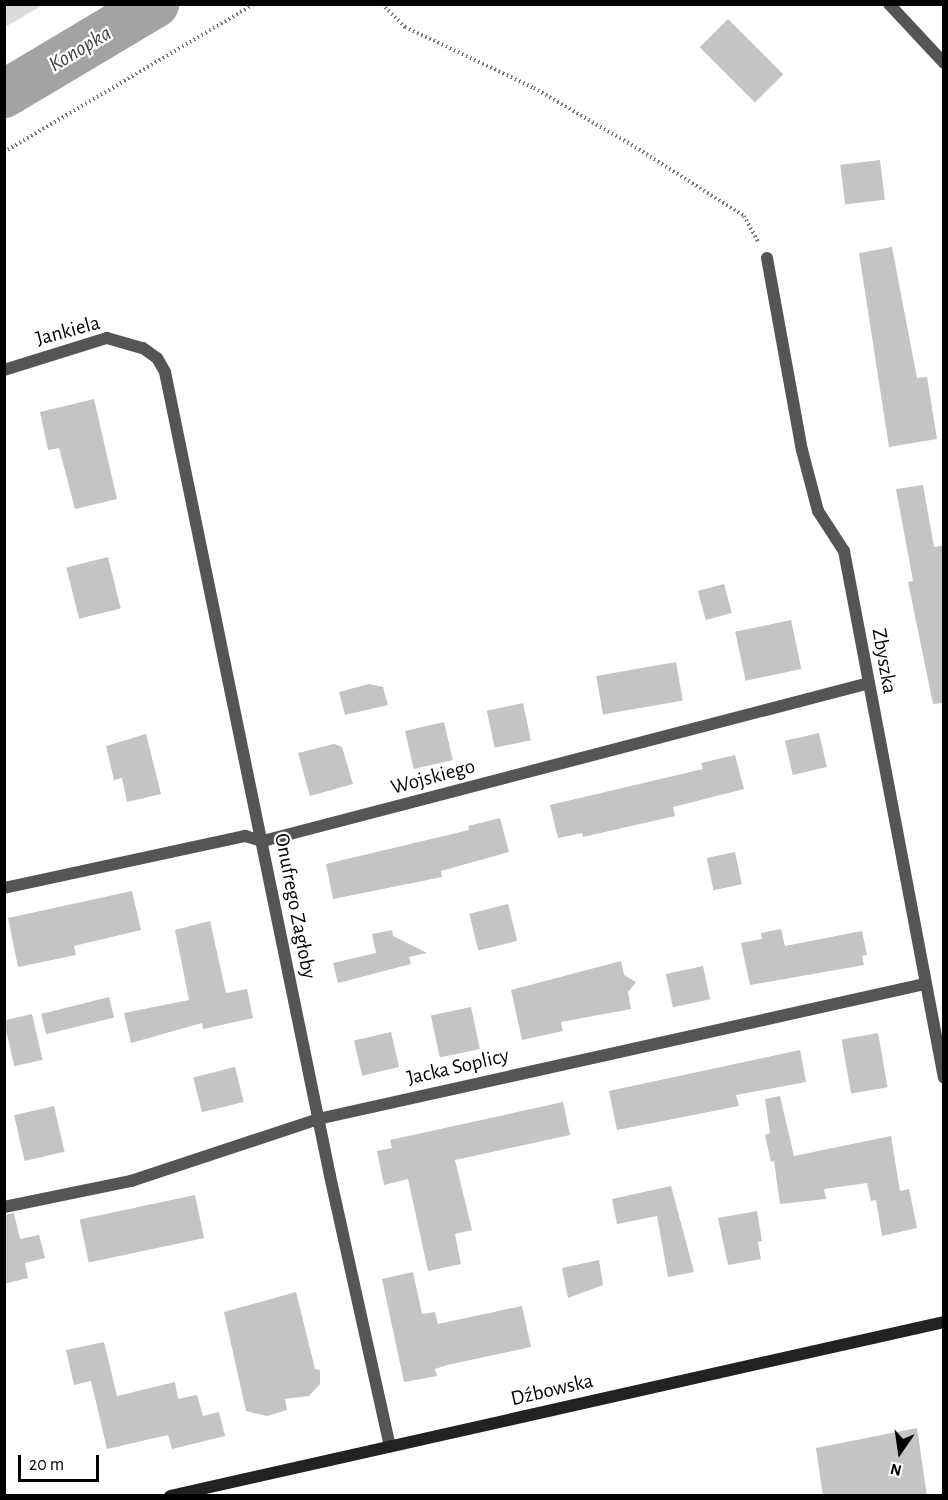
<!DOCTYPE html>
<html>
<head>
<meta charset="utf-8">
<style>
  body { margin:0 }
  #map { position:relative; width:948px; height:1500px; overflow:hidden; background:#fff; font-family:"Alegreya Sans",sans-serif }
  div>[style] { position:absolute }
  [style*='--x'] { left:calc(var(--x)*1px); top:calc(var(--y)*1px); width:calc(var(--w)*1px); rotate:calc(var(--a)*1deg) }
  .green>* { inset:0; background:#dcdcdc }
  .river>* { height:48px; margin:-24px; padding:0 24px; transform-origin:24px; border-radius:24px; background:#a3a3a3 }
  .building>* { inset:0; background:#c4c4c4; transform-origin:0 0 }
  .path>* { height:4px; margin-top:-2px; transform-origin:0; background:repeating-linear-gradient(90deg,#777 0 1.5px,transparent 0 4.5px) }
  .minor>* { height:12px; margin:-6px; padding:0 6px; transform-origin:6px; border-radius:6px; background:#555 }
  .secondary>* { height:12px; margin:-6px; padding:0 6px; transform-origin:6px; border-radius:6px; background:#222 }
  span { translate:-50% -50%; white-space:nowrap; text-align:center; line-height:1.15; -webkit-text-stroke:4.5px #fff; paint-order:stroke }
  .street-label { font-size:21px; color:#000 }
  .water-label { font-size:22px; color:#444; font-style:italic }
  .frame { position:absolute; inset:0; border:6px solid #000; pointer-events:none }
  .north { position:absolute; left:870px; top:1422px; width:60px; height:60px; -webkit-text-stroke:4px #fff; paint-order:stroke; rotate:193deg; font-size:16px; font-weight:700; line-height:24px; text-align:center; color:#000 }
  .north::after { content:''; display:block; margin:auto; width:21px; height:27px; background:#000; clip-path:polygon(50% 0,100% 100%,50% 72%,0 100%) }
  .scale { position:absolute; left:18px; top:1455px; width:81px; height:27px; box-sizing:border-box; border:3px solid #000; border-top:0; padding-left:8px; font-size:18px; line-height:21px; white-space:nowrap; color:#000; -webkit-text-stroke:4px #fff; paint-order:stroke }
</style>
</head>
<body>
<div id="map">
  <div class="green">
    <div style="clip-path:polygon(5px 4px,43px 4px,43px 5px,5px 27px)"></div>
  </div>
  <div class="river">
    <div style="--x:4;--y:94;--w:176;--a:-30.8"></div>
  </div>
  <div class="building">
    <div style="left:728px;top:19px;width:78px;height:40px;rotate:45deg"></div>
    <div style="left:880px;top:160px;width:40px;height:40px;rotate:83deg"></div>
    <div style="clip-path:polygon(892px 247px,917px 378px,927px 377px,937px 439px,889px 447px,859px 253px)"></div>
    <div style="clip-path:polygon(94px 399px,117px 499px,75px 509px,59px 448px,48px 450px,40px 412px)"></div>
    <div style="clip-path:polygon(923px 485px,934px 547px,944px 545px,944px 703px,933px 704px,908px 582px,913px 581px,896px 489px)"></div>
    <div style="left:108px;top:557px;width:53px;height:43px;rotate:76deg"></div>
    <div style="left:724px;top:584px;width:30px;height:27px;rotate:75deg"></div>
    <div style="left:791px;top:620px;width:50px;height:57px;rotate:78deg"></div>
    <div style="left:676px;top:662px;width:39px;height:81px;rotate:80deg"></div>
    <div style="clip-path:polygon(369px 684px,383px 687px,388px 705px,345px 715px,339px 692px)"></div>
    <div style="left:523px;top:703px;width:38px;height:37px;rotate:78deg"></div>
    <div style="left:444px;top:722px;width:39px;height:40px;rotate:77deg"></div>
    <div style="left:819px;top:733px;width:35px;height:35px;rotate:77deg"></div>
    <div style="clip-path:polygon(146px 734px,161px 794px,127px 802px,122px 778px,114px 780px,106px 746px)"></div>
    <div style="clip-path:polygon(334px 744px,342px 747px,353px 784px,310px 796px,298px 753px)"></div>
    <div style="clip-path:polygon(735px 755px,744px 789px,673px 807px,675px 816px,583px 837px,582px 833px,558px 838px,550px 805px,703px 769px,701px 763px)"></div>
    <div style="clip-path:polygon(500px 818px,509px 852px,441px 871px,442px 877px,333px 899px,326px 864px,469px 830px,468px 826px)"></div>
    <div style="left:735px;top:852px;width:33px;height:29px;rotate:78deg"></div>
    <div style="clip-path:polygon(132px 891px,141px 930px,74px 946px,76px 955px,18px 967px,8px 918px)"></div>
    <div style="left:508px;top:904px;width:38px;height:40px;rotate:76deg"></div>
    <div style="clip-path:polygon(210px 921px,226px 993px,247px 989px,253px 1018px,203px 1029px,202px 1023px,131px 1043px,124px 1013px,189px 1000px,175px 930px)"></div>
    <div style="clip-path:polygon(781px 929px,785px 946px,862px 931px,867px 955px,862px 956px,864px 965px,750px 985px,741px 943px,762px 939px,761px 933px)"></div>
    <div style="clip-path:polygon(392px 930px,393px 936px,427px 953px,409px 957px,411px 964px,338px 983px,333px 963px,376px 953px,372px 934px)"></div>
    <div style="clip-path:polygon(621px 961px,624px 975px,636px 982px,628px 992px,631px 1009px,561px 1022px,563px 1031px,522px 1040px,511px 990px)"></div>
    <div style="left:703px;top:966px;width:34px;height:38px;rotate:78deg"></div>
    <div style="left:109px;top:997px;width:21px;height:70px;rotate:76deg"></div>
    <div style="left:471px;top:1007px;width:43px;height:41px;rotate:78deg"></div>
    <div style="left:32px;top:1014px;width:47px;height:29px;rotate:77deg"></div>
    <div style="left:391px;top:1032px;width:36px;height:38px;rotate:77deg"></div>
    <div style="left:878px;top:1033px;width:55px;height:37px;rotate:80deg"></div>
    <div style="clip-path:polygon(800px 1050px,806px 1082px,736px 1095px,739px 1106px,617px 1130px,609px 1091px)"></div>
    <div style="left:235px;top:1067px;width:36px;height:43px;rotate:76deg"></div>
    <div style="clip-path:polygon(780px 1096px,794px 1156px,891px 1136px,900px 1191px,909px 1189px,917px 1228px,882px 1236px,876px 1200px,871px 1201px,867px 1183px,824px 1189px,826px 1199px,780px 1204px,774px 1161px,771px 1162px,765px 1135px,770px 1133px,765px 1099px)"></div>
    <div style="clip-path:polygon(563px 1102px,570px 1135px,455px 1160px,472px 1230px,455px 1234px,461px 1264px,428px 1271px,408px 1179px,384px 1185px,377px 1151px,392px 1148px,390px 1140px)"></div>
    <div style="left:54px;top:1106px;width:47px;height:41px;rotate:77deg"></div>
    <div style="clip-path:polygon(671px 1186px,694px 1272px,668px 1277px,657px 1216px,617px 1224px,612px 1199px)"></div>
    <div style="left:195px;top:1195px;width:44px;height:118px;rotate:78deg"></div>
    <div style="clip-path:polygon(757px 1211px,762px 1241px,758px 1242px,761px 1259px,728px 1265px,718px 1218px)"></div>
    <div style="clip-path:polygon(14px 1213px,20px 1239px,39px 1235px,45px 1258px,25px 1263px,28px 1278px,4px 1284px,4px 1215px)"></div>
    <div style="clip-path:polygon(599px 1260px,603px 1285px,568px 1298px,562px 1268px)"></div>
    <div style="clip-path:polygon(413px 1272px,422px 1314px,435px 1312px,438px 1324px,522px 1306px,531px 1347px,447px 1365px,435px 1369px,437px 1376px,404px 1382px,382px 1279px)"></div>
    <div style="clip-path:polygon(296px 1292px,315px 1369px,320px 1370px,320px 1384px,309px 1396px,285px 1399px,287px 1410px,267px 1416px,246px 1411px,224px 1312px)"></div>
    <div style="clip-path:polygon(104px 1342px,117px 1396px,175px 1382px,178px 1399px,197px 1395px,203px 1416px,219px 1412px,225px 1436px,172px 1449px,168px 1435px,107px 1449px,91px 1381px,74px 1385px,66px 1350px)"></div>
    <div style="clip-path:polygon(917px 1428px,927px 1496px,823px 1496px,816px 1448px)"></div>
  </div>
  <div class="path">
    <div style="--x:382;--y:4;--w:33;--a:45"></div>
    <div style="--x:405;--y:27;--w:143;--a:25.3"></div>
    <div style="--x:534;--y:88;--w:117;--a:30.3"></div>
    <div style="--x:635;--y:147;--w:129;--a:32.3"></div>
    <div style="--x:744;--y:216;--w:29;--a:61"></div>
    <div style="--x:4;--y:152;--w:291;--a:-30.6"></div>
  </div>
  <div class="minor">
    <div style="--x:889;--y:4;--w:81;--a:47"></div>
    <div style="--x:767;--y:258;--w:195;--a:79.7"></div>
    <div style="--x:802;--y:450;--w:63;--a:75.3"></div>
    <div style="--x:818;--y:511;--w:48;--a:57"></div>
    <div style="--x:844;--y:551;--w:536;--a:79.26"></div>
    <div style="--x:4;--y:370;--w:108;--a:-17.3"></div>
    <div style="--x:107;--y:338;--w:37;--a:16"></div>
    <div style="--x:143;--y:348;--w:17;--a:36"></div>
    <div style="--x:157;--y:358;--w:16;--a:60"></div>
    <div style="--x:165;--y:372;--w:821;--a:78.4"></div>
    <div style="--x:330;--y:1176;--w:277;--a:77.5"></div>
    <div style="--x:4;--y:888;--w:247;--a:-12.2"></div>
    <div style="--x:245;--y:836;--w:19;--a:16"></div>
    <div style="--x:263;--y:841;--w:626;--a:-14.61"></div>
    <div style="--x:4;--y:1207;--w:130;--a:-11.6"></div>
    <div style="--x:131;--y:1181;--w:197;--a:-18.3"></div>
    <div style="--x:318;--y:1119;--w:622;--a:-12.54"></div>
  </div>
  <div class="secondary">
    <div style="--x:170;--y:1496;--w:793;--a:-12.67"></div>
  </div>
  <div class="street-label">
    <span style="left:68px;top:331px;rotate:-15deg">Jankiela</span>
    <span style="left:884px;top:661px;rotate:80deg">Zbyszka</span>
    <span style="left:433px;top:777px;rotate:-15deg">Wojskiego</span>
    <span style="left:295px;top:906px;rotate:79deg">Onufrego Zagłoby</span>
    <span style="left:458px;top:1067px;rotate:-13deg">Jacka Soplicy</span>
    <span style="left:552px;top:1390px;rotate:-13deg">Dźbowska</span>
  </div>
  <div class="water-label">
    <span style="left:80px;top:49px;rotate:-31deg">Konopka</span>
  </div>
  <div class="frame"></div>
  <div class="north">N</div>
  <div class="scale">20 m</div>
</div>
</body>
</html>
